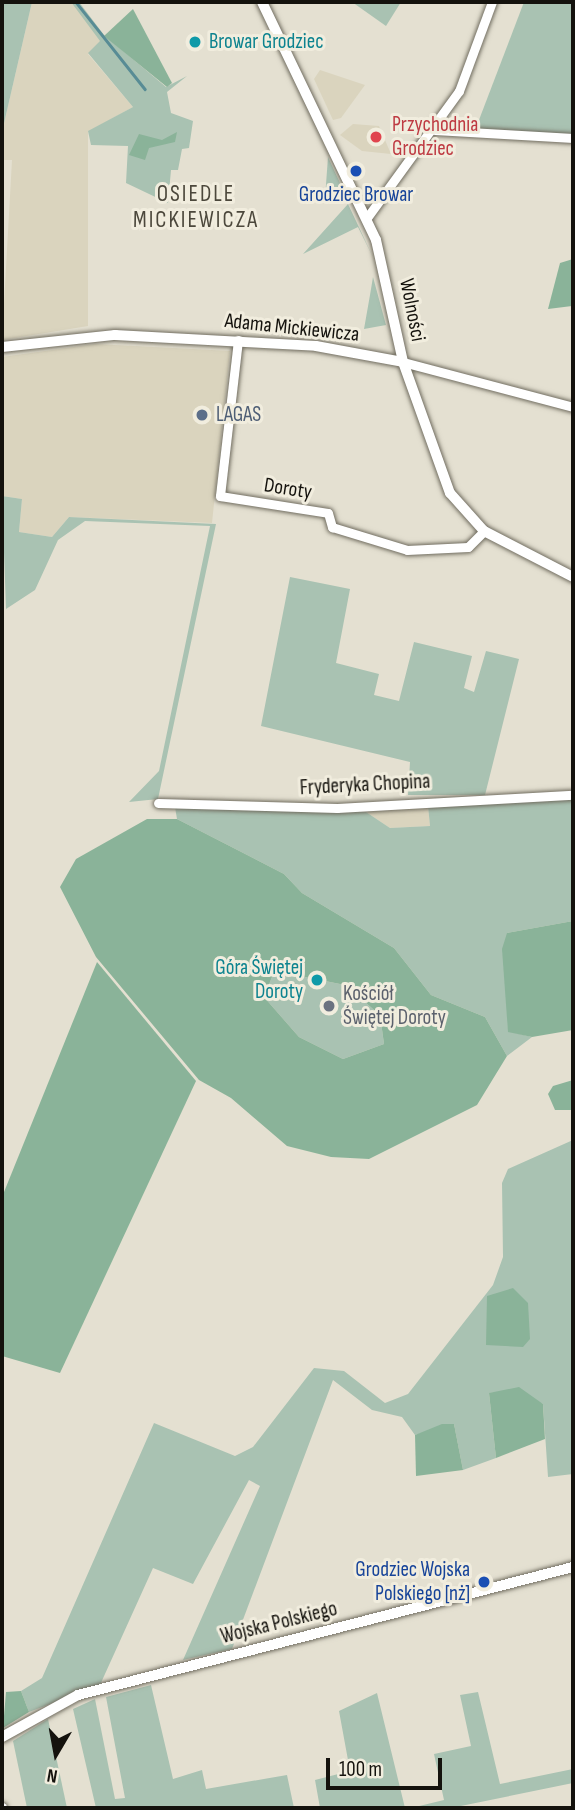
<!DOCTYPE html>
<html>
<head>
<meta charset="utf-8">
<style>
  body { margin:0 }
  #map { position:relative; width:575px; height:1810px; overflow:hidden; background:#e4e0d1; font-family:"Sofia Sans Condensed",sans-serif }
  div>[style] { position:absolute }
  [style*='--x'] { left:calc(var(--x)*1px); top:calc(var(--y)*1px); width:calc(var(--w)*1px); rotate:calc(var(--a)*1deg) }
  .built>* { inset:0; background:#dad4be }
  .green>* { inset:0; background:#a9c2b2 }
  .forest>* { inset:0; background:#8ab399 }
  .stream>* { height:2.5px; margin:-1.25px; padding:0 1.25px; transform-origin:1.25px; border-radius:1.25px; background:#588c95 }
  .roads { filter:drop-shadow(0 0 2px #716d60) drop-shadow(0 0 2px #716d60) }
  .minor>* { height:9px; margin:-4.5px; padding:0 4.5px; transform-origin:4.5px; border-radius:4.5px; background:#fff }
  .tertiary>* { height:10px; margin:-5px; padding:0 5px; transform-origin:5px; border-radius:5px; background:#fff }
  .dots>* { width:19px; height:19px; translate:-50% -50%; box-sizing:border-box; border:4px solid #f1edde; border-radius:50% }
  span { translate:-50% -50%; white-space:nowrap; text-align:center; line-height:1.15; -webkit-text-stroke:6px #f1edde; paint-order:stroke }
  .culture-label { font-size:21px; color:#0d838f }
  .left { translate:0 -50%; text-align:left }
  .right { translate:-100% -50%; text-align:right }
  .health-label { font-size:21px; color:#be3a42 }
  .transit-label { font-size:21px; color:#164399 }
  .street-label { font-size:21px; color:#14120d }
  .service-label { font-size:21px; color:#4e5e75 }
  .worship-label { font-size:21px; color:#5b616d }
  .neighbourhood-label { font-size:23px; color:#4c483c; letter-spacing:2px }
  .frame { position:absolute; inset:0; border:4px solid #14120d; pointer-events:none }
  .north { position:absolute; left:21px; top:1719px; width:70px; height:70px; -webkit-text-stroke:5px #f1edde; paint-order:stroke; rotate:190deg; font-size:19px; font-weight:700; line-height:28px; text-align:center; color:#14120d }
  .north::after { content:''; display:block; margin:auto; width:24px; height:32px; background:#14120d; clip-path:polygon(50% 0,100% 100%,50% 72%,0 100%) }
  .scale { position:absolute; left:326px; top:1758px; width:116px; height:32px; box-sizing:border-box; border:4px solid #14120d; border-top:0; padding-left:9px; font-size:21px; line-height:24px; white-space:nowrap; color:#14120d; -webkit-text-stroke:5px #f1edde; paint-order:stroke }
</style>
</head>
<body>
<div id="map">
  <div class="built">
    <div style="clip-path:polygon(32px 2px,72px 2px,101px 41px,88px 54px,133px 107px,88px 132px,88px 326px,2px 340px,12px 160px,2px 160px,2px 132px)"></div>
    <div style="clip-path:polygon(320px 70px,365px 85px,341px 118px,333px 120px,314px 79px)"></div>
    <div style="clip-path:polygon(353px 124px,379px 126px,391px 154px,362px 151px,340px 135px)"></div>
    <div style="clip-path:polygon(95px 344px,230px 351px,212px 523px,69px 517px,52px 537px,19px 532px,22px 499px,2px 496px,2px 357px)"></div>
    <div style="clip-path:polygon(428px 806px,430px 826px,390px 828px,366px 812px)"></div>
  </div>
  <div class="green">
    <div style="clip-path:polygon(2px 2px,32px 2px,2px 132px)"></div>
    <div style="clip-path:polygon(71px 2px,79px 2px,104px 35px,166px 87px,187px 76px,167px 92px,171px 113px,193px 121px,189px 148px,182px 149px,178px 170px,171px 170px,168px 203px,126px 183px,128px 146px,91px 145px,88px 131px,133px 107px,88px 53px,100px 41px)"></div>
    <div style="clip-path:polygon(352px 2px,401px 2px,386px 26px)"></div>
    <div style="clip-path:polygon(524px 2px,573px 2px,573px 134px,474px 133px)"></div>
    <div style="clip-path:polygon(328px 157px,346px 196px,341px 200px,310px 197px,325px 198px)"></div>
    <div style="clip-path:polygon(348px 204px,373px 257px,358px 227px,303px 254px)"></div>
    <div style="clip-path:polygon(373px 277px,386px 325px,364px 329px,370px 295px)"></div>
    <div style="clip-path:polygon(2px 496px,22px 499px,19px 532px,52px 537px,69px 517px,216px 524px,158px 799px,129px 802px,159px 771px,210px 526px,85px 521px,58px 540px,35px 590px,6px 609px)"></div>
    <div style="clip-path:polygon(290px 577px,350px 589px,336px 663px,379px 674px,374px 695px,399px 701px,414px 642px,472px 656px,464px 688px,474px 692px,486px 651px,519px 659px,485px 795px,408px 795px,410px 762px,261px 726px)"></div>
    <div style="clip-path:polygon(573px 798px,573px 921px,507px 933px,508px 1031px,532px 1037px,507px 1056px,485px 1017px,431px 995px,394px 948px,302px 893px,284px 874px,177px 819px,175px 807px,366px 812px,390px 828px,430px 826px,428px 806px)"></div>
    <div style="clip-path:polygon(285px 973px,345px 985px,380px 1015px,384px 1044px,343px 1059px,299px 1037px,264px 997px,272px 977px)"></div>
    <div style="clip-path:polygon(573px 1140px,573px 1474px,548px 1477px,543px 1404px,513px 1392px,489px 1393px,496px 1458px,463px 1470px,454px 1424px,415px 1435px,402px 1417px,372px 1410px,333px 1380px,232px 1649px,183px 1660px,260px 1486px,249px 1480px,193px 1584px,153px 1568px,100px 1685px,29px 1712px,21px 1691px,42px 1678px,154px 1423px,235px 1456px,253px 1447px,314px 1368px,344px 1371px,385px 1403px,408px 1394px,493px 1285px,503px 1257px,502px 1183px,508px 1169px)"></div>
    <div style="clip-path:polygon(151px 1685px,173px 1779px,202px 1770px,206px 1789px,287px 1775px,294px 1808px,96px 1808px,73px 1709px,95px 1699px,115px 1799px,125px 1798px,106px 1697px)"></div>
    <div style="clip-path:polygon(478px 1692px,500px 1784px,573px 1769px,573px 1783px,451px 1808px,411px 1808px,444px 1800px,434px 1754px,471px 1746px,460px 1695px)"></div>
    <div style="clip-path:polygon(377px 1693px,405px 1808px,320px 1808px,315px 1780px,350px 1771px,339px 1711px)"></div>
    <div style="clip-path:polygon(48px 1719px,67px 1808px,27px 1808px,13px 1741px)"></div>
  </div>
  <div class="forest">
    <div style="clip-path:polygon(133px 9px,172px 83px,167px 87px,104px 36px)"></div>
    <div style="clip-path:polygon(177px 132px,175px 142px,149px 148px,145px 160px,129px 155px,139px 134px,162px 140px)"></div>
    <div style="clip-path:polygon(573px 259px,572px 306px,548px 309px,560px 263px)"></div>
    <div style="clip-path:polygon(evenodd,147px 819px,177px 819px,284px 874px,302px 893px,394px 948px,431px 995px,485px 1017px,507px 1056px,477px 1105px,369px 1159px,331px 1157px,287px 1146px,231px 1098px,199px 1080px,96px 957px,60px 887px,76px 859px,147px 819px,285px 973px,345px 985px,380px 1015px,384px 1044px,343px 1059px,299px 1037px,264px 997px,272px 977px,285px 973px)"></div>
    <div style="clip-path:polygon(573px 921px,573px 1030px,532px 1037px,508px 1032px,502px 949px,507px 933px)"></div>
    <div style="clip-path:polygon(97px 962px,196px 1081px,60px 1373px,2px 1356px,2px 1197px)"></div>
    <div style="clip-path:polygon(573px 1080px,573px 1110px,555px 1110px,548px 1094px,553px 1086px)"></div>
    <div style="clip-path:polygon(513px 1288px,528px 1303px,530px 1339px,523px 1347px,486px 1345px,487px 1296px)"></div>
    <div style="clip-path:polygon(519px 1387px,543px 1404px,545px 1439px,496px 1458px,489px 1393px)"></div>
    <div style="clip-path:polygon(442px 1424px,454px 1424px,463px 1470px,416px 1476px,415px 1435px)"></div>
    <div style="clip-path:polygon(21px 1691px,29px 1712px,3px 1728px,6px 1692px)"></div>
  </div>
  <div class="stream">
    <div style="--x:76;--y:2;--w:111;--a:51.6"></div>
  </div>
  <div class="roads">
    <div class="minor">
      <div style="--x:435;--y:130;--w:138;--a:3.3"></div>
      <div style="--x:366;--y:219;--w:158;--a:-54"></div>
      <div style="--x:459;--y:91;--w:95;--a:-69.7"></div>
      <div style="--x:238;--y:340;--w:157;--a:96.6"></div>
      <div style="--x:220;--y:496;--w:109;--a:8.9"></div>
      <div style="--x:328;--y:513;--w:15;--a:74"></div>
      <div style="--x:332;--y:527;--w:78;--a:17"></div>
      <div style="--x:407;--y:550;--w:61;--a:-2.8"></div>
      <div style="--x:468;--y:547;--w:23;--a:-45"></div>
      <div style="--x:403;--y:362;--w:176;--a:14.8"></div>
      <div style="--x:158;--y:803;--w:179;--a:1.6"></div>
      <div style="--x:337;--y:808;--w:236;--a:-3.2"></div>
      <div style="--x:2;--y:1807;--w:1;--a:90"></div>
    </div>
    <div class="tertiary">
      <div style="--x:262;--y:2;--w:264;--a:64.4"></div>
      <div style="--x:376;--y:240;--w:125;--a:77.5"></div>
      <div style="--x:403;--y:362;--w:139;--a:70.3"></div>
      <div style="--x:450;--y:493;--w:51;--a:48.2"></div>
      <div style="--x:484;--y:531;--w:100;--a:27.3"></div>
      <div style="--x:2;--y:347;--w:114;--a:-6.1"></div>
      <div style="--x:115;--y:335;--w:201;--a:3.1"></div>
      <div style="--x:316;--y:346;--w:88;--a:10.4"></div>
      <div style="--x:2;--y:1737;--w:87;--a:-28.9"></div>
      <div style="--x:78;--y:1695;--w:511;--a:-14.5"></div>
    </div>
  </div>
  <div class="dots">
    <div style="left:195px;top:42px;background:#0f9aa8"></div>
    <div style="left:376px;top:137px;background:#e0444e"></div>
    <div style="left:356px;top:171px;background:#1a4fb4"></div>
    <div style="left:202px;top:415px;background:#5c6f8a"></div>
    <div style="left:317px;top:980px;background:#0f9aa8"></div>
    <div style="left:329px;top:1006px;background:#6b7280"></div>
    <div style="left:484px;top:1582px;background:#1a4fb4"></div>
  </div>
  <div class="culture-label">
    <span class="left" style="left:209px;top:42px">Browar Grodziec</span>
    <span class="right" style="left:303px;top:980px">Góra Świętej<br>Doroty</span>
  </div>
  <div class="health-label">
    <span class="left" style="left:392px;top:137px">Przychodnia<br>Grodziec</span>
  </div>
  <div class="transit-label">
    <span style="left:356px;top:195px">Grodziec Browar</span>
    <span class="right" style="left:470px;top:1582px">Grodziec Wojska<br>Polskiego [nż]</span>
  </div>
  <div class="street-label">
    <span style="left:412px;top:310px;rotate:79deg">Wolności</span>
    <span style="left:292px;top:328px;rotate:6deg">Adama Mickiewicza</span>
    <span style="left:288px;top:489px;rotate:9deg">Doroty</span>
    <span style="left:365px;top:785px;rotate:-3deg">Fryderyka Chopina</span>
    <span style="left:279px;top:1623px;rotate:-14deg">Wojska Polskiego</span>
  </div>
  <div class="service-label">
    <span class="left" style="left:216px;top:415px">LAGAS</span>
  </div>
  <div class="worship-label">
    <span class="left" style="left:343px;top:1006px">Kościół<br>Świętej Doroty</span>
  </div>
  <div class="neighbourhood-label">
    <span style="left:196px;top:207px">OSIEDLE<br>MICKIEWICZA</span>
  </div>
  <div class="frame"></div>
  <div class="north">N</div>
  <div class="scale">100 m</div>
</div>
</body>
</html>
